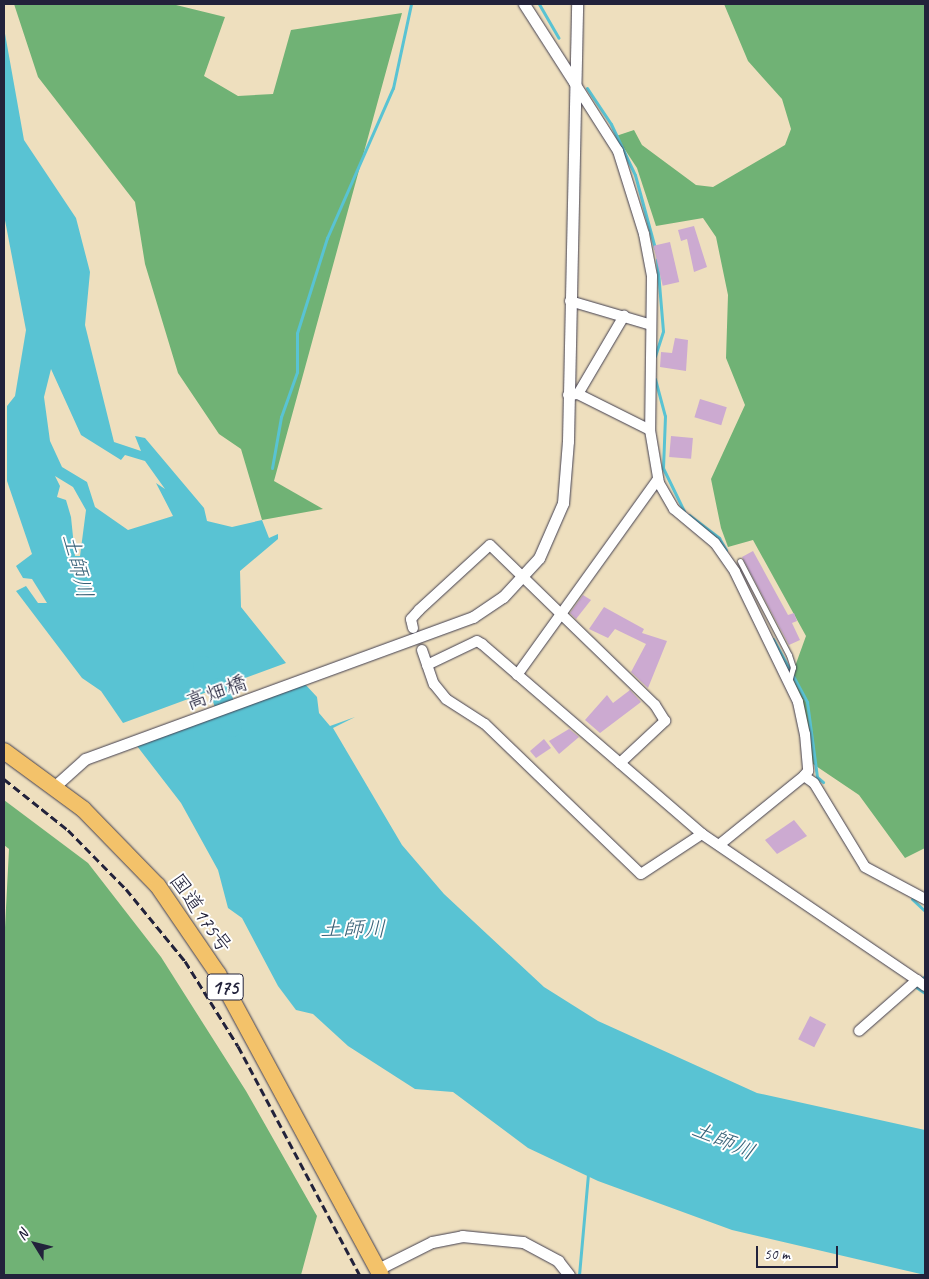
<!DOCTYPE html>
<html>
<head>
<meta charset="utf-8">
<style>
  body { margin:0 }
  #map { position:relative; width:929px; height:1279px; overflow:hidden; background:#eedfbe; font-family:Caveat,"Klee One",sans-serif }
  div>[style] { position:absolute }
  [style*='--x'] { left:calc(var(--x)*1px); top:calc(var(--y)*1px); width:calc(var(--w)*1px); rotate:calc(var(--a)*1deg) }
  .forest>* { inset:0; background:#70b275 }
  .water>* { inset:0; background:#59c3d3 }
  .stream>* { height:3px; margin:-1.5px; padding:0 1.5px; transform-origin:1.5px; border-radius:1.5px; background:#59c3d3 }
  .river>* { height:20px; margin:-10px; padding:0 10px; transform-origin:10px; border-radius:10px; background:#59c3d3 }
  .building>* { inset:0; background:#ccaad1; transform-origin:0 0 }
  .roads { filter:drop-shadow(0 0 1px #413e4f) drop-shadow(0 0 1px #413e4f) }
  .service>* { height:5px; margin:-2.5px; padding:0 2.5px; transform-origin:2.5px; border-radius:2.5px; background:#fff }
  .minor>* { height:10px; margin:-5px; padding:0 5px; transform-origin:5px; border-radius:5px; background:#fff }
  .tertiary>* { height:11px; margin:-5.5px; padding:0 5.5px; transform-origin:5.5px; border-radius:5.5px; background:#fff }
  .trunk>* { height:16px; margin:-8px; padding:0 8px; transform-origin:8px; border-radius:8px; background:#f3c26a }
  .rail>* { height:3px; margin-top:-1.5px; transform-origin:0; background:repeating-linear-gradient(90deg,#22223b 0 8px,transparent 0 12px) }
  span { translate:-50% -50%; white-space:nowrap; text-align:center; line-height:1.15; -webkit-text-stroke:4px #fff; paint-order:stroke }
  .shield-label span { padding:1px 4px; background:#fff; border:1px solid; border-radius:4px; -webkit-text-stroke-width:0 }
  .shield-label { font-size:20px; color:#22223b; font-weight:700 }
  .street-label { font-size:21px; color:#22223b }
  .water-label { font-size:22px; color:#386278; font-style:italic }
  .frame { position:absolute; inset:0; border:5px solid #22223b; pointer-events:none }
  .north { position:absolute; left:10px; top:1219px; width:50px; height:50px; -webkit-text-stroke:4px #fff; paint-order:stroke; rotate:306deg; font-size:14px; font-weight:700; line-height:20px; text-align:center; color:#22223b }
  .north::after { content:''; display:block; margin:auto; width:18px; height:22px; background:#22223b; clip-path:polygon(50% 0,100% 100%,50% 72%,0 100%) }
  .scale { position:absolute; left:756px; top:1246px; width:82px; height:22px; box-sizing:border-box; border:2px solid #22223b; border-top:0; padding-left:6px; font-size:15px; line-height:18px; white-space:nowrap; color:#22223b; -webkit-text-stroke:4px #fff; paint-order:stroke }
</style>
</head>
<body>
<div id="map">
  <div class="forest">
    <div style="clip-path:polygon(14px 4px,172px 4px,225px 17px,204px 76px,238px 96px,273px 94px,291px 30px,402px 13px,274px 481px,323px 509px,262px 520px,241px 449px,219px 434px,178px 373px,145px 264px,135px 202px,38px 77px)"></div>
    <div style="clip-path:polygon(724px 4px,925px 4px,925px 848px,905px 858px,859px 795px,813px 764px,789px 683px,806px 636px,753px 540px,728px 547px,721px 528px,711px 479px,745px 405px,726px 358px,728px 295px,716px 237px,703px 218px,656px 226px,637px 168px,616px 136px,634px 130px,642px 145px,696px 185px,713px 187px,785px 145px,791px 129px,782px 99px,748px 61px)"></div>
    <div style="clip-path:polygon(4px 800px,88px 863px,161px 957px,246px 1091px,317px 1216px,301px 1275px,4px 1275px,4px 947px,9px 849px,4px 845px)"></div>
  </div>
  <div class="water">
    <div style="clip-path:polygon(evenodd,4px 28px,24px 140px,76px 218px,90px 272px,85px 325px,114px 442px,141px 451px,135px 436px,145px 438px,204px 508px,207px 521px,232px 527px,262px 520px,269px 538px,278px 534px,278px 539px,240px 571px,241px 607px,286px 663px,123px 723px,101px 691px,82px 678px,16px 591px,26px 586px,38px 603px,47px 603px,32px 579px,23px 578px,16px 566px,32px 554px,7px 481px,7px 406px,15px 396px,26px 330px,4px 215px,4px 28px,51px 369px,81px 435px,121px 460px,125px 455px,145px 461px,165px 489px,156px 483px,173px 516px,128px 530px,95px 507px,87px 482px,62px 467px,50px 441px,44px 397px,51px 369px,4px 28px,55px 476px,73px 487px,86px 510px,80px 556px,75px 556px,71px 517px,66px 500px,57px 497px,60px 486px,55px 476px)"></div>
    <div style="clip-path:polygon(304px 683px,317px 697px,319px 713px,330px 726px,355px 717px,333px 728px,402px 845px,444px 894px,544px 987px,598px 1021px,757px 1093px,925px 1130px,925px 1275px,732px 1230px,598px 1181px,528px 1148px,453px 1092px,415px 1089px,348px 1046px,313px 1014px,296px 1010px,278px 986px,242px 918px,228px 908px,218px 870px,181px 803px,137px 746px)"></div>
  </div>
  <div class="stream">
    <div style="--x:539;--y:4;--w:39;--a:60"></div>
    <div style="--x:587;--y:88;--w:43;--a:56.3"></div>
    <div style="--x:611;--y:124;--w:56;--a:64.8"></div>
    <div style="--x:635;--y:175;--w:76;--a:74.7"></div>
    <div style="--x:655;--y:356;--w:26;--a:-72"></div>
    <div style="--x:663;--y:331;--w:72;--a:-94.8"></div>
    <div style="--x:655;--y:379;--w:38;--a:75"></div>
    <div style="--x:665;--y:416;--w:52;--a:92.2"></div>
    <div style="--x:663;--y:468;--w:48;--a:64"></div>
    <div style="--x:272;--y:468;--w:52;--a:-80"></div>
    <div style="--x:281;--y:417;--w:48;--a:-70.4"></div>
    <div style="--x:297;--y:372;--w:39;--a:-90"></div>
    <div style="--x:297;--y:333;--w:100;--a:-72.5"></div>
    <div style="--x:327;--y:238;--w:164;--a:-66.3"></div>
    <div style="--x:393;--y:88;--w:86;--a:-77.9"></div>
    <div style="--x:689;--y:515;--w:38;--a:37"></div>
    <div style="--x:719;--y:538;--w:14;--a:60"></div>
    <div style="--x:773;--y:639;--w:72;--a:61.6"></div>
    <div style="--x:807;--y:702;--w:76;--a:82.4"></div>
    <div style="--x:817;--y:777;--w:8;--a:40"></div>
    <div style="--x:912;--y:899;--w:18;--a:43"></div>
    <div style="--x:922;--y:979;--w:4;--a:-45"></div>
    <div style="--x:916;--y:987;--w:11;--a:34"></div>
    <div style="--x:579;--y:1275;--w:101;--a:-84.9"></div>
  </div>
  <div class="river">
    <div style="--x:203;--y:666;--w:27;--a:54"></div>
    <div style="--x:219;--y:688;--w:41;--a:71.6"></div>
  </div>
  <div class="building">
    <div style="clip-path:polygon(694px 226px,707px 267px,694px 272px,687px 239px,681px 241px,678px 230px)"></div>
    <div style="left:670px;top:242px;width:41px;height:17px;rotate:77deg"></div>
    <div style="clip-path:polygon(675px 338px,688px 340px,686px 371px,660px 367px,661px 352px,672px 353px)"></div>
    <div style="left:700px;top:399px;width:28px;height:19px;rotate:17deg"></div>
    <div style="left:671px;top:436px;width:22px;height:21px;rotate:5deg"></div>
    <div style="clip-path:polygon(753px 551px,788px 615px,794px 613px,797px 621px,792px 623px,800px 640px,789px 645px,742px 557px)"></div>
    <div style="clip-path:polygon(583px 595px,591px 600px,576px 619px,570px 613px)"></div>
    <div style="clip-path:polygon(604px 607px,644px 629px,642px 633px,667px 641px,648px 688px,631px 672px,646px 644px,615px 629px,608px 638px,589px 629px)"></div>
    <div style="clip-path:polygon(630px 690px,641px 702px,600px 733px,585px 720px,607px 695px,613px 703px)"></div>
    <div style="clip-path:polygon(569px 729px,579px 737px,559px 754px,549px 741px)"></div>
    <div style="clip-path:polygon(544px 739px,551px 748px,536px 758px,530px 751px)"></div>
    <div style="clip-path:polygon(794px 820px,807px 836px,777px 854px,765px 840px)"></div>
    <div style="left:810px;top:1016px;width:18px;height:26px;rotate:27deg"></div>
  </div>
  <div class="roads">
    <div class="service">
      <div style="--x:740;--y:561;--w:106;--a:62.5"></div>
      <div style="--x:789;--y:655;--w:13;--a:72"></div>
      <div style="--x:793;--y:667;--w:16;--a:105"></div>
    </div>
    <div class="minor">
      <div style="--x:574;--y:82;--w:82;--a:57.5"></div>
      <div style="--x:618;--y:151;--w:87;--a:72.6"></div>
      <div style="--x:644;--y:234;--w:43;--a:79.2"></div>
      <div style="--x:652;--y:276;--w:154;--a:90.7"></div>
      <div style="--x:650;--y:430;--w:54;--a:80.4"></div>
      <div style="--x:659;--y:483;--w:30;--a:60"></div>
      <div style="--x:674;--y:509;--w:53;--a:39.7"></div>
      <div style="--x:715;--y:543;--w:35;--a:55"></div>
      <div style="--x:735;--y:572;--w:144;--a:64.1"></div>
      <div style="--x:798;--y:702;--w:33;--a:78"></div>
      <div style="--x:805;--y:734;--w:37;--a:85"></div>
      <div style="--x:808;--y:771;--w:6;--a:129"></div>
      <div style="--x:804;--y:776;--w:12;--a:35"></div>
      <div style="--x:814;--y:783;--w:98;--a:58.7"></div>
      <div style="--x:865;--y:867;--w:68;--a:28.1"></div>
      <div style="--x:570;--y:301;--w:81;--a:16.4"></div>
      <div style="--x:578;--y:394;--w:80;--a:26.6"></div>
      <div style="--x:568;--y:395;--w:10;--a:-6"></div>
      <div style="--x:578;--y:394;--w:91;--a:-59.5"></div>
      <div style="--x:413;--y:628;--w:9;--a:-103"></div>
      <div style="--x:411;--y:619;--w:12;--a:-48"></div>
      <div style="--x:419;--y:610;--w:96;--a:-42.5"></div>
      <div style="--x:490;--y:545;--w:99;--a:44.2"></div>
      <div style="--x:561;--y:614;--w:75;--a:125.8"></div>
      <div style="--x:422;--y:650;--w:36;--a:71"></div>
      <div style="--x:434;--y:684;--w:19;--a:51"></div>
      <div style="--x:446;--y:699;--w:46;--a:32.7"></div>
      <div style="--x:485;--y:724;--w:216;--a:43.9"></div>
      <div style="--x:641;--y:874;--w:73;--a:-33.3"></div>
      <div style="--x:427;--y:665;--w:55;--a:-25.6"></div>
      <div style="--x:477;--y:641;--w:6;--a:31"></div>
      <div style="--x:482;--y:644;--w:291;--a:40.8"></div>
      <div style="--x:702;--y:834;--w:260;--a:34.2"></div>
      <div style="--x:917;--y:980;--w:77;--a:138.7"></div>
      <div style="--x:620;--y:763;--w:62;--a:-43"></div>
      <div style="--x:665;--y:721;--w:19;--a:-122"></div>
      <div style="--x:655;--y:705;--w:131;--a:-135.9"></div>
      <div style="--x:561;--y:614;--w:166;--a:-54.3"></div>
      <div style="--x:719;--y:845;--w:109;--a:-39.1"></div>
      <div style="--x:917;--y:980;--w:10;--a:37"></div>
    </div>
    <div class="tertiary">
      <div style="--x:524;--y:4;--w:93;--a:57.3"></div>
      <div style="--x:55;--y:786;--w:40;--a:-42"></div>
      <div style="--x:85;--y:759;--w:413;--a:-20.1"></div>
      <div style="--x:473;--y:617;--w:36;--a:-34"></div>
      <div style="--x:503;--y:597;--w:53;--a:-47.3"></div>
      <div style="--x:539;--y:558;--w:60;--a:-66.4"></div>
      <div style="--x:563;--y:503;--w:62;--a:-85.4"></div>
      <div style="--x:568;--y:441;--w:437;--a:-88.8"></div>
      <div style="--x:378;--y:1269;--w:60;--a:-26.6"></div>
      <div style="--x:432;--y:1242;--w:31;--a:-11"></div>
      <div style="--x:462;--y:1236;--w:61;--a:5.6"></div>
      <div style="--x:523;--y:1242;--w:40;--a:28"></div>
      <div style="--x:558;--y:1261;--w:18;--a:52"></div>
    </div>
    <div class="trunk">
      <div style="--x:4;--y:751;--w:98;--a:36.3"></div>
      <div style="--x:83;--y:809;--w:107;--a:45.8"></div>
      <div style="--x:158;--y:886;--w:107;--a:55.7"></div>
      <div style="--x:218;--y:974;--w:342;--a:61.6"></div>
    </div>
  </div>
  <div class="rail">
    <div style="--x:4;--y:779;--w:82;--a:38.6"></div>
    <div style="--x:68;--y:830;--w:83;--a:45.5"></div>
    <div style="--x:126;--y:889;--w:93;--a:50.7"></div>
    <div style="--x:185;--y:961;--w:100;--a:58.1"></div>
    <div style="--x:238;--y:1046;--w:259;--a:62"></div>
  </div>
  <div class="shield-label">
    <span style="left:225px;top:987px">175</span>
  </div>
  <div class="street-label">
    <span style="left:216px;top:692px;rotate:-20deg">高畑橋</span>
    <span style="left:201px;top:913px;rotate:55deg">国道175号</span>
  </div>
  <div class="water-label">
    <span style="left:77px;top:566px;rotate:76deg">土師川</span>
    <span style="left:353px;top:930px">土師川</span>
    <span style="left:723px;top:1141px;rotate:23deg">土師川</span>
  </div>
  <div class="frame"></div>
  <div class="north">N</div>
  <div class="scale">50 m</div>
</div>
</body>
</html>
